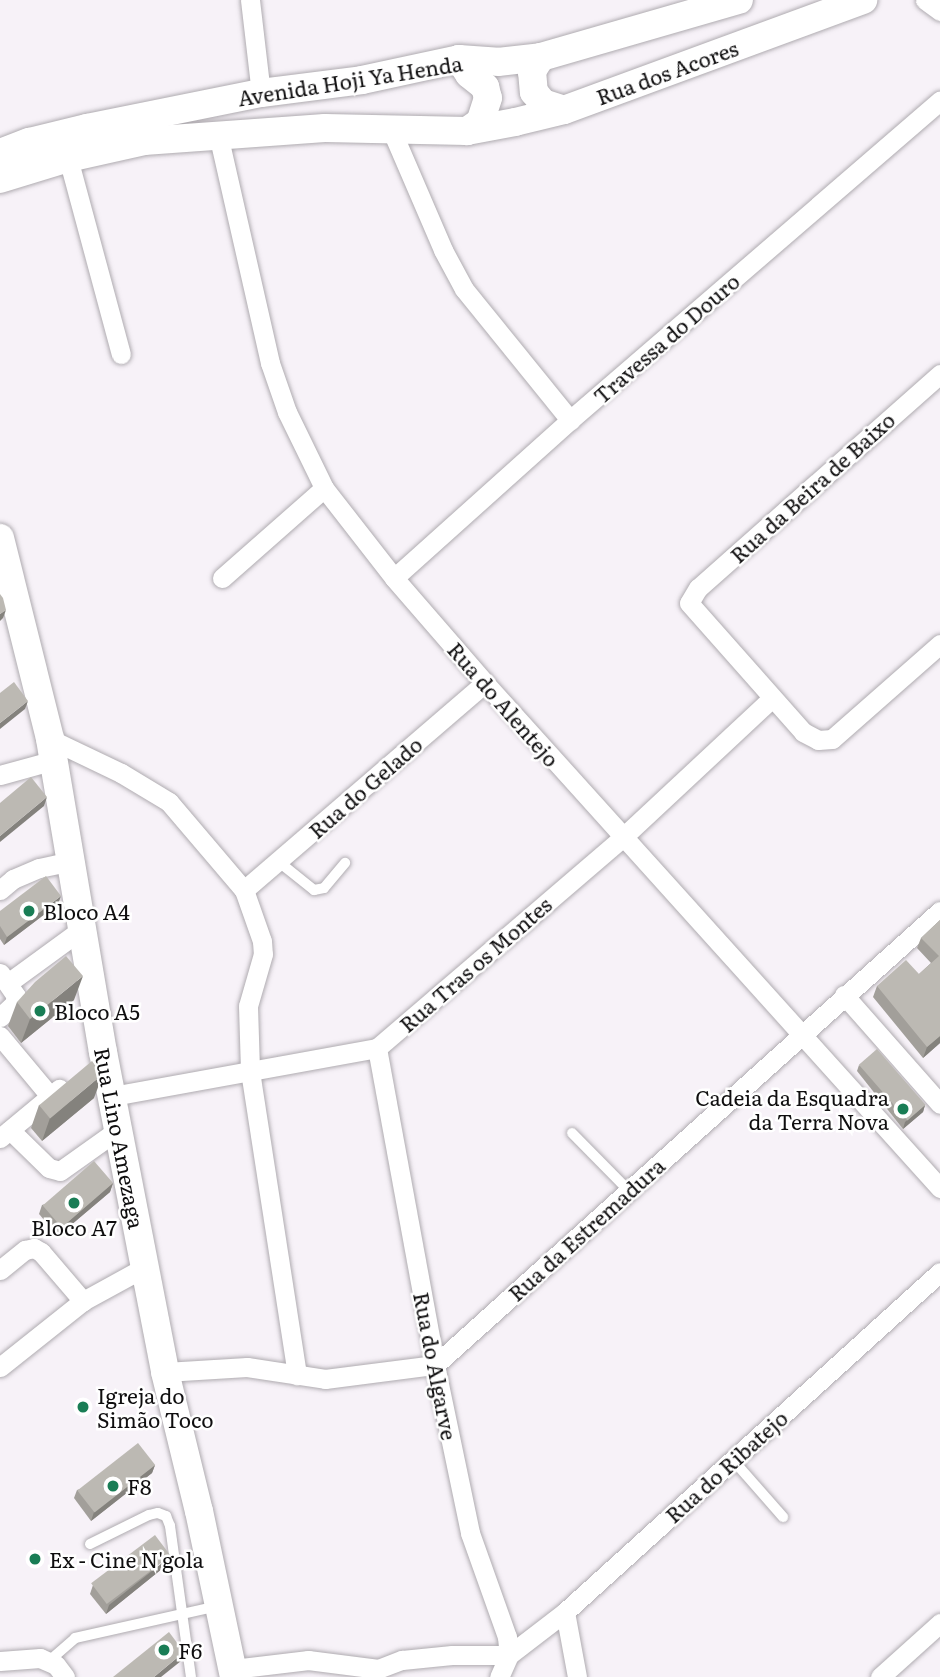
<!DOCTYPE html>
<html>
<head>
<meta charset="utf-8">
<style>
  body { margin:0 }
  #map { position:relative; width:940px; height:1677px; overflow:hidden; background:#f7f2f8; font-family:Literata,serif }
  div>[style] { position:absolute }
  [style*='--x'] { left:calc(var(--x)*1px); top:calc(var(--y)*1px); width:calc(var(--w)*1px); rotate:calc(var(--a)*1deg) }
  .roads { filter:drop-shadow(0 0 2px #afabb0) drop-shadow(0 0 2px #afabb0) }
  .lane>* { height:10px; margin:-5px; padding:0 5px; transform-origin:5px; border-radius:5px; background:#fff }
  .street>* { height:19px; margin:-9.5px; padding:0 9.5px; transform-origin:9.5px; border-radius:9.5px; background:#fff }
  .secondary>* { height:28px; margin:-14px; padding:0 14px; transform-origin:14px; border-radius:14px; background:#fff }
  .wall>* { inset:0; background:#a29f9a }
  .shaded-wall>* { inset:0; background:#84827d }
  .building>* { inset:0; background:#bcb9b3; transform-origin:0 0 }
  .dots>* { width:19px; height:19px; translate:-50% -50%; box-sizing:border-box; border:4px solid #fff; border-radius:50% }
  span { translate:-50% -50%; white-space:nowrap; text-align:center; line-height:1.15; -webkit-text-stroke:5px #fff; paint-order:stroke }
  .street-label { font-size:21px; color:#0f0e0f }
  .poi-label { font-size:21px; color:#0f0e0f }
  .left { translate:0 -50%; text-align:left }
  .right { translate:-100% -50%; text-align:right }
</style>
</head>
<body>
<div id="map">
  <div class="roads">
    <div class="lane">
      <div style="--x:279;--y:862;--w:45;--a:38.7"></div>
      <div style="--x:314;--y:890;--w:10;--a:-11"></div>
      <div style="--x:324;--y:888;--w:33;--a:-50"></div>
      <div style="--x:572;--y:1133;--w:81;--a:45.5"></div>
      <div style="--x:733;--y:1460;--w:76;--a:48.7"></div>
      <div style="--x:90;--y:1544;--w:66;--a:-26.2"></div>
      <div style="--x:149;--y:1515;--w:9;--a:-13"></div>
      <div style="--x:158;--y:1513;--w:9;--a:21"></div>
      <div style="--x:166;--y:1516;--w:11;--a:68"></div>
      <div style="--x:170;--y:1526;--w:152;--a:82.1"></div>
      <div style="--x:49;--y:1661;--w:35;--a:-41"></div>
      <div style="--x:75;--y:1638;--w:147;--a:-12.6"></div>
    </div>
    <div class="street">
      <div style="--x:250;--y:0;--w:94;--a:83.3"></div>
      <div style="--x:925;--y:0;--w:19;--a:36"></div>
      <div style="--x:391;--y:129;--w:132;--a:66.7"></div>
      <div style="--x:443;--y:250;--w:44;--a:61.7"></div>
      <div style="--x:464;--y:289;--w:169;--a:51"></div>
      <div style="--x:218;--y:134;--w:235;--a:77.2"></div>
      <div style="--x:270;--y:363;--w:52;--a:70.9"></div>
      <div style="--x:287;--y:412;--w:85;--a:64"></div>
      <div style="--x:324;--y:488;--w:114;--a:52.1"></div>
      <div style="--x:394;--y:578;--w:139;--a:49.1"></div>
      <div style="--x:485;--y:683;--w:680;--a:47.98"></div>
      <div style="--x:68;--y:158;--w:203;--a:74.9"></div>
      <div style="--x:940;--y:374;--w:323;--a:138.5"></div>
      <div style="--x:698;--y:588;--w:17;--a:121"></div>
      <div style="--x:689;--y:603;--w:172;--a:48.5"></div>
      <div style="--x:803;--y:732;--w:17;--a:28"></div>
      <div style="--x:818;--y:740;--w:14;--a:-4"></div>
      <div style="--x:832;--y:739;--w:144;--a:-41.3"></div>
      <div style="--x:222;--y:578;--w:136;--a:-41.4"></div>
      <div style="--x:394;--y:578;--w:237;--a:-41.9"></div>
      <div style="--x:570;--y:420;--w:489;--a:-40.8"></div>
      <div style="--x:50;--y:739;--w:79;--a:25.6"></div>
      <div style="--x:121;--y:773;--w:56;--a:31.1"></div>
      <div style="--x:169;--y:802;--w:116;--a:49.6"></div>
      <div style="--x:244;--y:890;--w:54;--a:70.6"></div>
      <div style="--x:262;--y:941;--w:13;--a:86"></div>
      <div style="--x:263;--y:954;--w:54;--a:106.1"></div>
      <div style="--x:248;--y:1006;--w:65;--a:88.2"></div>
      <div style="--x:250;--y:1071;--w:308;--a:81.2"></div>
      <div style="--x:0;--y:775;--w:56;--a:-15.5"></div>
      <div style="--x:0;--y:890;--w:17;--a:-40"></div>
      <div style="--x:13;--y:879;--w:28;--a:-23"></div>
      <div style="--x:39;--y:868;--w:33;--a:-12"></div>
      <div style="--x:244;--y:890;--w:318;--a:-40.7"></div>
      <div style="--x:0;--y:973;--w:28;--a:55"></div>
      <div style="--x:16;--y:996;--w:8;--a:104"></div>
      <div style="--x:14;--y:1004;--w:19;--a:137"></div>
      <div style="--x:8;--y:983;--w:92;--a:-36.1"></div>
      <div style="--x:844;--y:995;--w:145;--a:48.6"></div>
      <div style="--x:0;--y:1036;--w:78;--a:50.2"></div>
      <div style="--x:377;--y:1048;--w:322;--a:79.6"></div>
      <div style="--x:435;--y:1365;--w:172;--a:78.2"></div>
      <div style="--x:470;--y:1533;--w:110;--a:70.4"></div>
      <div style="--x:507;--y:1637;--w:18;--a:84"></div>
      <div style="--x:509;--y:1655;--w:24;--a:114"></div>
      <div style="--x:113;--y:1096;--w:268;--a:-10.3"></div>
      <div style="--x:377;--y:1048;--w:323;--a:-40.6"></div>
      <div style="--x:622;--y:838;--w:204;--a:-43"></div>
      <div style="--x:10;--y:1130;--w:54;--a:44.3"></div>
      <div style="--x:49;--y:1168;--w:11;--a:15"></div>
      <div style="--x:60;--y:1171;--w:72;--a:-35.4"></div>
      <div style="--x:0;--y:1138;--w:77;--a:-39.7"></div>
      <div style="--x:0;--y:1270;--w:32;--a:-39"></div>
      <div style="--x:25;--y:1250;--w:9;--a:-13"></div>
      <div style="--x:34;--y:1248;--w:8;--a:30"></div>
      <div style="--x:41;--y:1252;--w:65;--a:49.4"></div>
      <div style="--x:0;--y:1367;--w:106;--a:-38.5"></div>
      <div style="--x:83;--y:1301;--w:71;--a:-28.7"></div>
      <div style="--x:165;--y:1372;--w:82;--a:-3.5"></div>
      <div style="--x:247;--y:1367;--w:79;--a:8.7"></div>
      <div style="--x:325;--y:1379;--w:111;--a:-7.3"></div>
      <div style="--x:435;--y:1365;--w:679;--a:-41.96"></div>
      <div style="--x:565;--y:1612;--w:66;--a:79.5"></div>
      <div style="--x:0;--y:1661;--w:40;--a:-4.3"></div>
      <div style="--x:40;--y:1658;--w:17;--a:24"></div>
      <div style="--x:56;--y:1665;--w:15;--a:53"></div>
      <div style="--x:233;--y:1669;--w:76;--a:-6.8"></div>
      <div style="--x:308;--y:1660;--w:71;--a:7.3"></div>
      <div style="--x:378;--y:1669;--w:26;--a:-21"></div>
      <div style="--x:402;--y:1660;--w:50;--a:-5.7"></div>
      <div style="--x:452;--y:1655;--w:57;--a:0"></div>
      <div style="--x:509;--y:1655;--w:71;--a:-37.5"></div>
      <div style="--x:565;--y:1612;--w:506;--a:-42.2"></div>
      <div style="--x:880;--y:1677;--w:81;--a:-42"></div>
    </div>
    <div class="secondary">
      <div style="--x:541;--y:57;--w:17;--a:123"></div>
      <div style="--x:532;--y:71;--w:21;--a:85"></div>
      <div style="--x:534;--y:92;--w:14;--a:51"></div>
      <div style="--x:543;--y:103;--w:22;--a:18"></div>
      <div style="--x:459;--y:59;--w:18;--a:56"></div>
      <div style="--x:469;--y:74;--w:21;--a:39"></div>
      <div style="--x:485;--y:87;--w:11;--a:75"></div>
      <div style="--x:488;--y:98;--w:25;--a:108"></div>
      <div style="--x:480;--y:122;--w:16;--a:145"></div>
      <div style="--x:0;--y:153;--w:31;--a:-21"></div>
      <div style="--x:29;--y:142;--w:60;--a:-13.6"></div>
      <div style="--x:87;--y:128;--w:177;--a:-11.4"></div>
      <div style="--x:261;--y:93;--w:102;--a:-7.3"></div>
      <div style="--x:362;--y:80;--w:99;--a:-12.2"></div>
      <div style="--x:459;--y:59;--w:39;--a:4"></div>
      <div style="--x:498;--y:62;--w:43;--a:-6.6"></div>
      <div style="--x:541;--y:57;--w:206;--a:-16.1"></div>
      <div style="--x:0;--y:179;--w:71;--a:-17.2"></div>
      <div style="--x:68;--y:158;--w:78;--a:-12.6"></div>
      <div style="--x:144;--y:141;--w:181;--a:-4.1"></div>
      <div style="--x:325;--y:128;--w:142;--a:1.2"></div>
      <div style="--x:467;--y:131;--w:49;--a:-10.6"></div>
      <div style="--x:515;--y:122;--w:50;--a:-13.8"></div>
      <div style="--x:564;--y:110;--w:319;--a:-20.2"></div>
      <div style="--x:0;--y:538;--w:207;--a:76"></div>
      <div style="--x:50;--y:739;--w:317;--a:80.4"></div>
      <div style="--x:103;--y:1052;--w:326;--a:79"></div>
      <div style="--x:165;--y:1372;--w:143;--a:76.3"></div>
      <div style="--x:199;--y:1511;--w:170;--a:78.1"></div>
    </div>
  </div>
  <div class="wall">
    <div style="clip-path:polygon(58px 904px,4px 945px,0 939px,0 911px)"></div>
    <div style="clip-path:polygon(940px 920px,940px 1043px,923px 1058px,873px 997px,877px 986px,919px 974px,931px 963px,917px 948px,921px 938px)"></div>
    <div style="clip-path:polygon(74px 1000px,21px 1043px,8px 1026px,17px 1002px)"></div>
    <div style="clip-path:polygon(859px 1065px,925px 1105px,923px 1112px,903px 1129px,857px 1071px)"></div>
    <div style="clip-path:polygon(94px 1098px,42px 1141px,31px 1128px,39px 1105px)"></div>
    <div style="clip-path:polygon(113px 1183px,110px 1192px,58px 1236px,39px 1214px,42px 1205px)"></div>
    <div style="clip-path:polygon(155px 1465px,152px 1473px,91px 1521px,74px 1498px,77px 1490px)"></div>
    <div style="clip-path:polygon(168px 1564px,106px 1614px,90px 1594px,93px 1585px)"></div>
  </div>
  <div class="shaded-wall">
    <div style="clip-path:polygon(6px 610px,3px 618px,0 621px,0 614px)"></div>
    <div style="clip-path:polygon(28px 701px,25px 709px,0 729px,0 723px)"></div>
    <div style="clip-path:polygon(47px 797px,44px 806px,0 842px,0 836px)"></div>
    <div style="clip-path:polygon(61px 896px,58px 904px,4px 945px,7px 937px)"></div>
    <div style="clip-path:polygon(83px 976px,74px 1000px,21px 1043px,30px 1019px)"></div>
    <div style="clip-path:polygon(940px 1036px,940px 1043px,923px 1058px,927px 1047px)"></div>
    <div style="clip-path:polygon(103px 1074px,94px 1098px,42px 1141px,50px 1118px)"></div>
    <div style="clip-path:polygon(925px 1105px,923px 1112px,903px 1129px,905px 1122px)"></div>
    <div style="clip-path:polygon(113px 1183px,110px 1192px,58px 1236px,61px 1228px)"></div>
    <div style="clip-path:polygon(155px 1465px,152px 1473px,91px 1521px,94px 1512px)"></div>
    <div style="clip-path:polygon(171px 1556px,168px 1564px,106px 1614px,109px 1605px)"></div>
    <div style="clip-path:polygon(184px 1652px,181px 1661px,161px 1677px,154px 1677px)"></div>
  </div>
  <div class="building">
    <div style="clip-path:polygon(0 594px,3px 598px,6px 610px,0 614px)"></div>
    <div style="clip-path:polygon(14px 682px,28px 701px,0 723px,0 693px)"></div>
    <div style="clip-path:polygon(31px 777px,47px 797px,0 836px,0 803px)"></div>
    <div style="clip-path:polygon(46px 876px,61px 896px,7px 937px,0 926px,0 911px)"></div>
    <div style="clip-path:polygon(940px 920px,940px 1036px,927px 1047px,877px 986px,906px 960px,919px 974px,939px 956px,921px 938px)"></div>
    <div style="clip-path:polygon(66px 956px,83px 976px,30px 1019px,17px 1002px,35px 982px)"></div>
    <div style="left:877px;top:1049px;width:74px;height:24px;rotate:49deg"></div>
    <div style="left:92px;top:1061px;width:17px;height:69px;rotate:50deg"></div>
    <div style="left:94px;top:1161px;width:29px;height:68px;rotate:49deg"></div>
    <div style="left:138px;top:1443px;width:28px;height:77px;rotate:52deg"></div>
    <div style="left:155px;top:1535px;width:26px;height:80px;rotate:53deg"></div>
    <div style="clip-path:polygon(169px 1632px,184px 1652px,154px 1677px,113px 1677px)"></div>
  </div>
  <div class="dots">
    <div style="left:29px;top:911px;background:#197d55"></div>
    <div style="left:40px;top:1011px;background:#197d55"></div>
    <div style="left:903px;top:1109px;background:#197d55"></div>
    <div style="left:74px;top:1203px;background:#197d55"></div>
    <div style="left:83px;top:1407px;background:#197d55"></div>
    <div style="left:113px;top:1486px;background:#197d55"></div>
    <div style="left:35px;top:1559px;background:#197d55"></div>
    <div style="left:164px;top:1650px;background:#197d55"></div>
  </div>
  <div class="street-label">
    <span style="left:667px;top:72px;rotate:-20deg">Rua dos Acores</span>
    <span style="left:350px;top:80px;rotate:-9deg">Avenida Hoji Ya Henda</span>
    <span style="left:666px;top:338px;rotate:-41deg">Travessa do Douro</span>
    <span style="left:812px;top:487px;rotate:-42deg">Rua da Beira de Baixo</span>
    <span style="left:504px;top:704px;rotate:49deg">Rua do Alentejo</span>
    <span style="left:365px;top:787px;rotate:-41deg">Rua do Gelado</span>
    <span style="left:475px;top:964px;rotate:-41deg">Rua Tras os Montes</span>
    <span style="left:120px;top:1138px;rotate:79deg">Rua Lino Amezaga</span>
    <span style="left:586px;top:1229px;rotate:-42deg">Rua da Estremadura</span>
    <span style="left:436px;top:1366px;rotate:79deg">Rua do Algarve</span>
    <span style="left:726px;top:1466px;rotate:-42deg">Rua do Ribatejo</span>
  </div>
  <div class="poi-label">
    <span class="left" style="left:43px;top:911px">Bloco A4</span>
    <span class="left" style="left:54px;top:1011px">Bloco A5</span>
    <span class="right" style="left:889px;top:1109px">Cadeia da Esquadra<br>da Terra Nova</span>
    <span style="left:74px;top:1227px">Bloco A7</span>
    <span class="left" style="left:97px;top:1407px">Igreja do<br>Simão Toco</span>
    <span class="left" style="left:127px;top:1486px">F8</span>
    <span class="left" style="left:49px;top:1559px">Ex - Cine N'gola</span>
    <span class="left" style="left:178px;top:1650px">F6</span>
  </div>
</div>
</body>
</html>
